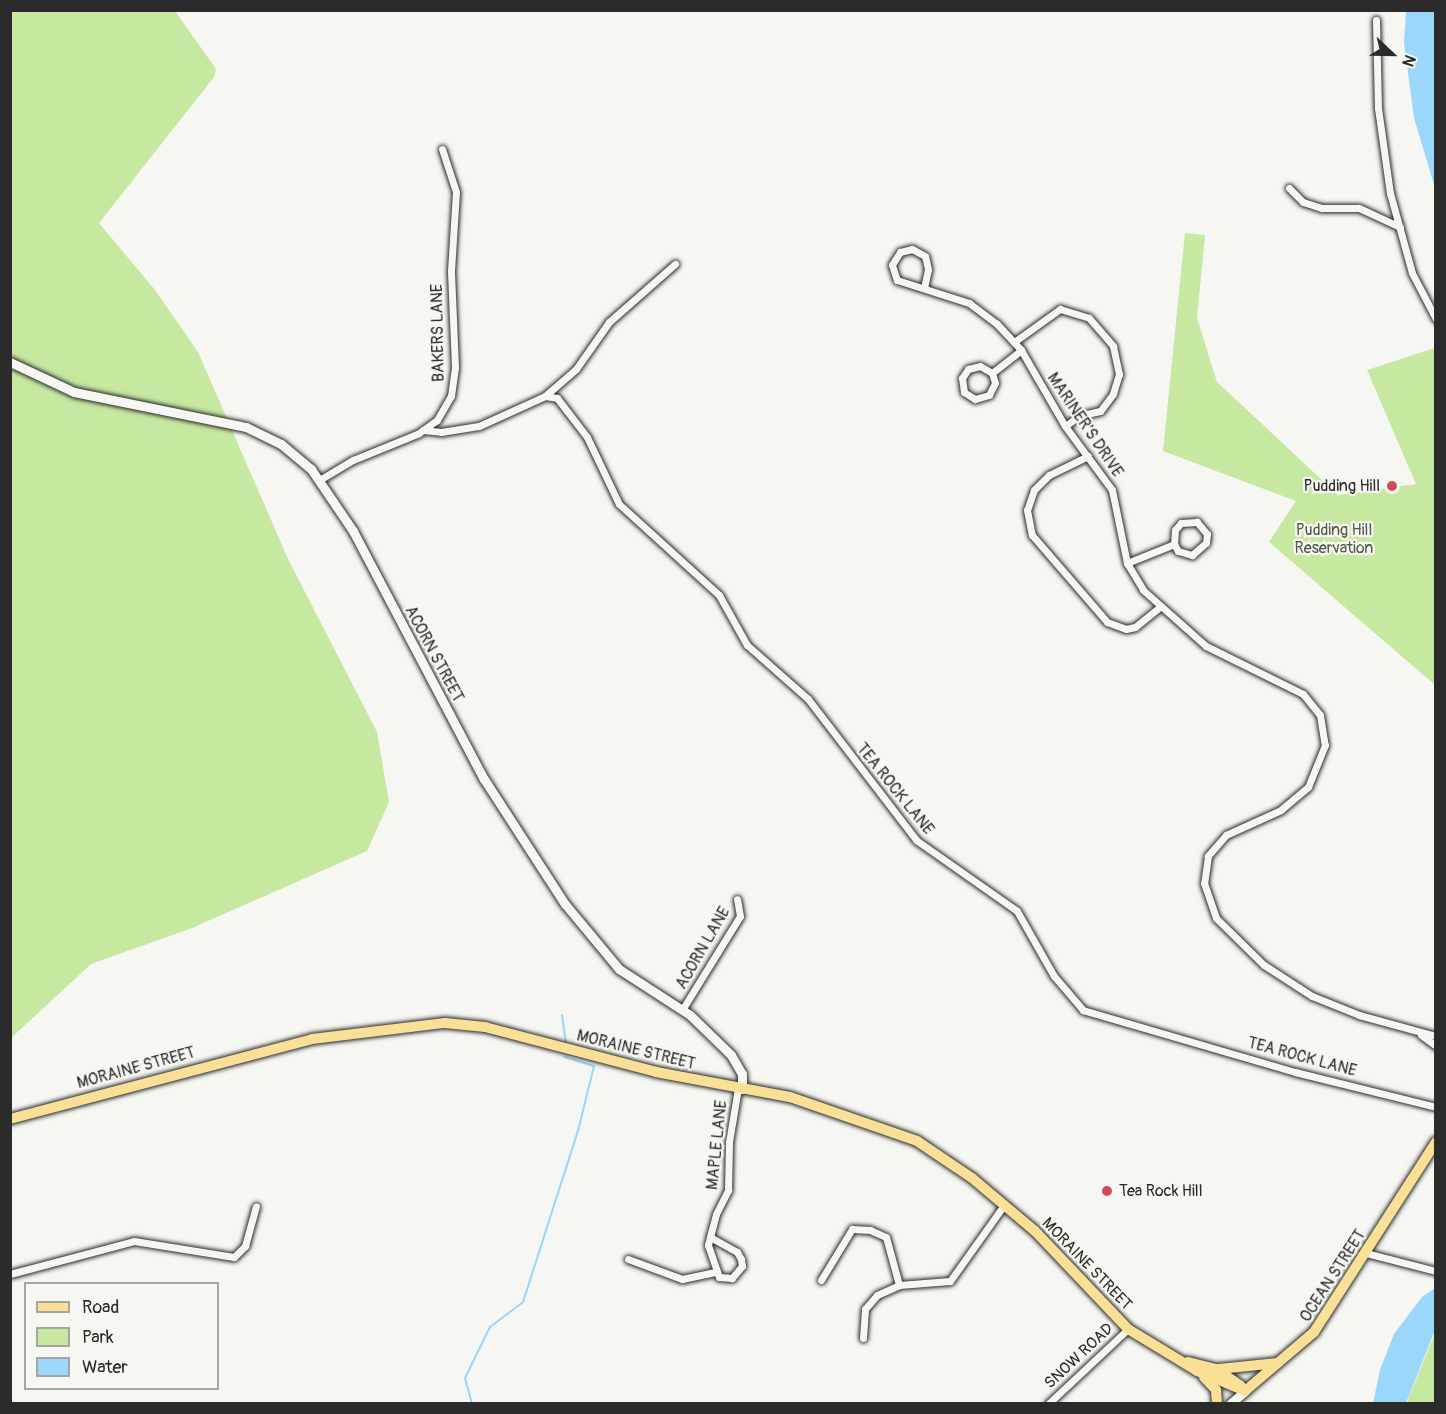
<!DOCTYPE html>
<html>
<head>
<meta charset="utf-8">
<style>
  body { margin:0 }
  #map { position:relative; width:1446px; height:1414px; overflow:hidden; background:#f6f6f2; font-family:Pangolin,sans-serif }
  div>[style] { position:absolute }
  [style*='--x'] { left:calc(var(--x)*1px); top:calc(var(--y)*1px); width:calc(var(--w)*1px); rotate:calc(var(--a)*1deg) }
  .green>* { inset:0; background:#c6e8a1 }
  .water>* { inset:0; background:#9bd6fb }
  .stream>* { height:2px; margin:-1px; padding:0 1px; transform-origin:1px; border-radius:1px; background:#9bd6fb }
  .roads { filter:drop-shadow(0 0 2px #2b2b2b) drop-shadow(0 0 2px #2b2b2b) }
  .street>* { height:7px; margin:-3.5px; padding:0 3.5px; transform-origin:3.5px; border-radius:3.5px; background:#f6f6f2 }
  .secondary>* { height:9px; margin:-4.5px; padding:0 4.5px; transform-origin:4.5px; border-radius:4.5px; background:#f6f6f2 }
  .primary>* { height:10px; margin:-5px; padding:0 5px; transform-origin:5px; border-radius:5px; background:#fadf96 }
  .dots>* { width:16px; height:16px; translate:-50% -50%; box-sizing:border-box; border:3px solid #f6f6f2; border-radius:50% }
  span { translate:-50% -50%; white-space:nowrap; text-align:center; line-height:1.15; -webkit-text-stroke:4.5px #f6f6f2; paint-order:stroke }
  .street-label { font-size:16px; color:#2b2b2b }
  .poi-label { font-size:16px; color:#2b2b2b }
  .right { translate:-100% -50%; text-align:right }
  .left { translate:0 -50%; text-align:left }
  .park-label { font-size:16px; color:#525a48 }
  .frame { position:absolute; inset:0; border:12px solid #2b2b2b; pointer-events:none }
  .legend { position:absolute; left:24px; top:1282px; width:195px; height:108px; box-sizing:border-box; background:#f6f6f2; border:2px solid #a5a5a2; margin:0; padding:8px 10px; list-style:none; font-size:18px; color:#2b2b2b }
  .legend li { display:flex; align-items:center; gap:12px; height:30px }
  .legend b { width:30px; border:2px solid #a5a5a2 }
  .north { position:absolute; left:1362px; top:24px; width:60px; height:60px; -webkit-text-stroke:4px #f6f6f2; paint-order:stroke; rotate:112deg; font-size:16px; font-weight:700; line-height:24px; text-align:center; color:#2b2b2b }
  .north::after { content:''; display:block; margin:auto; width:21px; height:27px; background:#2b2b2b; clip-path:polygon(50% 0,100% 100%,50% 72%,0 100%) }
</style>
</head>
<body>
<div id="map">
  <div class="green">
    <div style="clip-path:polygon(11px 11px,175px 11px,216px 69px,214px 77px,99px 223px,155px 290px,198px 352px,288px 559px,377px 732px,389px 802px,367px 851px,192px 928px,91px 964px,11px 1038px)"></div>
    <div style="clip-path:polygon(1185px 233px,1205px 235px,1197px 318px,1217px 382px,1338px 495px,1416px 484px,1367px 370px,1435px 348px,1435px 685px,1269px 542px,1296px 501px,1163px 451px)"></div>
    <div style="clip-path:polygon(1435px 1333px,1435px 1403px,1408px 1404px,1408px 1399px)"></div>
  </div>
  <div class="water">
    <div style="clip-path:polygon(1406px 11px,1435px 11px,1435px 188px,1414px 118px,1404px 42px)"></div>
    <div style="clip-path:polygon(1435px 1288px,1435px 1330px,1406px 1403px,1373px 1403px,1380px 1370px,1394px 1334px,1422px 1297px)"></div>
  </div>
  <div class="stream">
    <div style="--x:562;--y:1015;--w:27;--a:82"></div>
    <div style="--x:472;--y:1404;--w:27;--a:-105"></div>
    <div style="--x:465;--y:1378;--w:57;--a:-63.9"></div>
    <div style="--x:490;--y:1327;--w:41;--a:-37.1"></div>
    <div style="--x:523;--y:1302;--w:180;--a:-72.2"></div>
    <div style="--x:578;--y:1131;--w:67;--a:-76.2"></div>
    <div style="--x:594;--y:1066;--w:31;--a:-163"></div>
  </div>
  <div class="roads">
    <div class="street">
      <div style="--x:1376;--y:20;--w:88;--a:88.7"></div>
      <div style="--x:1378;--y:108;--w:86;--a:82"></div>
      <div style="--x:1390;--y:193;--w:83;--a:74.6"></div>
      <div style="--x:1412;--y:273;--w:52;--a:62.4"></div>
      <div style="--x:1289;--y:188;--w:20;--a:45"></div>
      <div style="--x:1303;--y:202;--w:20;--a:18"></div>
      <div style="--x:1322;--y:208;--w:37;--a:0"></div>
      <div style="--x:1359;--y:208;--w:45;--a:24.9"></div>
      <div style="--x:924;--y:288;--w:19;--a:-78"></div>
      <div style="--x:928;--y:269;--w:13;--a:-103"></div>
      <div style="--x:925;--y:256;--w:15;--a:-152"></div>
      <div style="--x:912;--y:249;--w:12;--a:166"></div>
      <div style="--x:900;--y:252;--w:15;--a:122"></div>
      <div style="--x:892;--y:265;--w:16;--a:72"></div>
      <div style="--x:897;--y:280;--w:76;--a:17.7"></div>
      <div style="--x:969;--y:303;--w:35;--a:37"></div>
      <div style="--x:997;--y:324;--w:35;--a:47"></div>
      <div style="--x:1021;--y:350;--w:88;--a:59.9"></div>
      <div style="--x:1065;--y:426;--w:79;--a:53.7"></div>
      <div style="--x:1112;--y:490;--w:75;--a:78.4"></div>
      <div style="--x:1127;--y:563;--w:31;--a:59"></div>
      <div style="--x:1143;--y:590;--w:84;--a:41.6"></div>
      <div style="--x:1206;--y:646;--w:108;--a:26.3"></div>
      <div style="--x:1303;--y:694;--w:27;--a:51"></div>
      <div style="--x:1320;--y:715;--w:30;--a:81"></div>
      <div style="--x:1325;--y:745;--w:45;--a:112"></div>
      <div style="--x:1308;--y:787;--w:35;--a:140"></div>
      <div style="--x:1281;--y:810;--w:60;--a:155.6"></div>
      <div style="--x:1226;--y:835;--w:28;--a:131"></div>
      <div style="--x:1208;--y:856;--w:27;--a:98"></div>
      <div style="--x:1204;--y:883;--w:37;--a:71"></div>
      <div style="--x:1216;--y:918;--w:67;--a:44.4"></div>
      <div style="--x:1264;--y:965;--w:57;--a:32.9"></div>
      <div style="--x:1312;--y:996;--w:51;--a:22"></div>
      <div style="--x:1359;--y:1015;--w:80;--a:15.3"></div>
      <div style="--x:1014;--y:342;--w:57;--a:-35.7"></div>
      <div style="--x:1060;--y:309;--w:30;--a:17"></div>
      <div style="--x:1089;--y:318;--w:37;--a:49"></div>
      <div style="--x:1113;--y:346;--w:29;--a:78"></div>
      <div style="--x:1119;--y:374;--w:21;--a:107"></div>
      <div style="--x:1113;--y:394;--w:21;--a:127"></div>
      <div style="--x:1100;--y:411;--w:22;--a:167"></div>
      <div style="--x:1079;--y:416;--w:17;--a:144"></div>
      <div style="--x:992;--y:373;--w:10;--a:73"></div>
      <div style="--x:995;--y:383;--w:13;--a:117"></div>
      <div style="--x:989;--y:395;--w:15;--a:164"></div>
      <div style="--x:975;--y:399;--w:13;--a:-148"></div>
      <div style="--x:964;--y:392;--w:14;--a:-98"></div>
      <div style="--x:962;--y:378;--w:11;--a:-56"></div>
      <div style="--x:968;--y:369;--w:12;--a:-14"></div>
      <div style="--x:980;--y:366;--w:14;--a:30"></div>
      <div style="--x:992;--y:373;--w:37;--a:-38"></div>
      <div style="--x:545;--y:396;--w:41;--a:-41.1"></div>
      <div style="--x:576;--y:369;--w:57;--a:-54.9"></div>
      <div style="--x:609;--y:322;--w:88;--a:-41.3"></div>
      <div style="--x:423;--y:430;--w:18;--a:6"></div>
      <div style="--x:441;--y:432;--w:38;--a:-9"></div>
      <div style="--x:479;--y:426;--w:72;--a:-24.4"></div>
      <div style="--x:545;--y:396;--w:12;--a:9"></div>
      <div style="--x:557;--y:398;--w:49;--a:52.4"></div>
      <div style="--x:587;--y:437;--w:74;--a:64.5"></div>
      <div style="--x:619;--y:504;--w:135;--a:42.3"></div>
      <div style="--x:719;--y:595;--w:57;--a:60.8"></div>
      <div style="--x:747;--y:645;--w:81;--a:41.5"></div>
      <div style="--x:808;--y:699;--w:178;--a:52.5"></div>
      <div style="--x:916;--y:840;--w:123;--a:35.1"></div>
      <div style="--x:1017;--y:911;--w:75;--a:60.4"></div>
      <div style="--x:1054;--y:976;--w:45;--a:49.5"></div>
      <div style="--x:1083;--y:1010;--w:221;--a:16.3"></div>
      <div style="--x:1295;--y:1072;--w:145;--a:13.9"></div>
      <div style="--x:1088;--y:456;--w:43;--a:154"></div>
      <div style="--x:1049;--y:475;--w:21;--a:135"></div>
      <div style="--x:1034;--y:490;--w:21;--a:109"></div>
      <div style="--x:1027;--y:510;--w:25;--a:79"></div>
      <div style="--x:1032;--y:535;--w:115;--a:49.2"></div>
      <div style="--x:1107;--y:622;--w:20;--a:20"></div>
      <div style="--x:1126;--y:629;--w:9;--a:-13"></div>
      <div style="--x:1135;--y:627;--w:33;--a:-39"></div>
      <div style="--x:321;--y:479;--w:37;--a:-31"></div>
      <div style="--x:353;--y:460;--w:71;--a:-22.2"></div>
      <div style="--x:419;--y:433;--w:22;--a:-36"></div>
      <div style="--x:437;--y:420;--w:28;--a:-60"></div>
      <div style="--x:451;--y:396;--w:29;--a:-82"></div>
      <div style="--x:455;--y:367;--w:96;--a:-92.4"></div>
      <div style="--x:451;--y:271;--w:79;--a:-86.4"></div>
      <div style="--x:456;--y:192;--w:45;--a:-108"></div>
      <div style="--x:1127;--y:563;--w:51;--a:-22"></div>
      <div style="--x:1174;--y:544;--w:8;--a:60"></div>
      <div style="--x:1178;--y:551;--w:15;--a:16"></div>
      <div style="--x:1192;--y:555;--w:18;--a:-41"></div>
      <div style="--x:1206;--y:543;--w:9;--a:-84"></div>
      <div style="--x:1207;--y:534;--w:16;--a:-130"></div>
      <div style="--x:1197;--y:522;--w:16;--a:176"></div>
      <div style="--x:1181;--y:523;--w:9;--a:131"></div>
      <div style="--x:1175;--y:530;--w:14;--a:94"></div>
      <div style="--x:682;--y:1010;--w:110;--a:-58.3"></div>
      <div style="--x:740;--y:916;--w:17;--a:-100"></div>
      <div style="--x:1421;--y:1035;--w:19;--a:36"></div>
      <div style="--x:710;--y:1237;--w:31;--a:29"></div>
      <div style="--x:737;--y:1252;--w:8;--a:60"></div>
      <div style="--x:741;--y:1259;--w:7;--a:82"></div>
      <div style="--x:742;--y:1266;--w:16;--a:130"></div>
      <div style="--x:732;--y:1278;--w:13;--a:-176"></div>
      <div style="--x:719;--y:1277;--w:34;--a:-109"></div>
      <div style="--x:708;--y:1245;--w:12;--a:-76"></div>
      <div style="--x:711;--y:1233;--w:20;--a:-75"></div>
      <div style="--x:716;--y:1214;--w:27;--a:-63"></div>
      <div style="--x:728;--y:1190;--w:48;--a:-88.8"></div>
      <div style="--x:729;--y:1142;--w:55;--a:-80.5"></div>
      <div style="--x:1366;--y:1253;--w:72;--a:14.4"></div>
      <div style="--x:628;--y:1259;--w:58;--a:20.3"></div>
      <div style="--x:682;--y:1279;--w:35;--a:-12"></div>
      <div style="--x:10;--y:1274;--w:128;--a:-14.9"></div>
      <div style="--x:134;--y:1241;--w:101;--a:9.1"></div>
      <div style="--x:234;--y:1257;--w:16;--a:-45"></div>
      <div style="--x:245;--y:1246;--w:41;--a:-74.6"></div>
      <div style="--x:821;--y:1280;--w:60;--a:-58.7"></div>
      <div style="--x:852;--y:1229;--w:18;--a:3"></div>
      <div style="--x:870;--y:1230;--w:17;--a:24"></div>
      <div style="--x:886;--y:1237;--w:50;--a:74.8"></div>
      <div style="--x:863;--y:1338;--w:29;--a:-86"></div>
      <div style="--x:865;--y:1309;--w:18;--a:-49"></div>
      <div style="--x:877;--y:1295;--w:24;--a:-24"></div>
      <div style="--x:899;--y:1285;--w:51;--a:-4.5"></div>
      <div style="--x:950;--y:1281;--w:93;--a:-54.6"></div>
      <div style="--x:1048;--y:1404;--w:110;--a:-43.2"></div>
    </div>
    <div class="secondary">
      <div style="--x:10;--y:362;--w:71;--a:25.1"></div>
      <div style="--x:74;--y:392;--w:176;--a:11.5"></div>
      <div style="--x:246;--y:427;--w:39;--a:26"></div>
      <div style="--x:281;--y:444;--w:39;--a:40"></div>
      <div style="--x:311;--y:469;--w:75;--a:55.9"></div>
      <div style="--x:353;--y:531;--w:280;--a:62.2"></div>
      <div style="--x:484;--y:779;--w:149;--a:57.1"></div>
      <div style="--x:565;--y:904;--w:85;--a:50.3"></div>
      <div style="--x:619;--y:969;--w:85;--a:32.9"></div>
      <div style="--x:690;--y:1015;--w:57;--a:44.3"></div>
      <div style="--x:731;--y:1055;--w:22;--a:60"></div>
      <div style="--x:742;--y:1074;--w:15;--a:90"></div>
      <div style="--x:1230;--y:1404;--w:20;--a:-41"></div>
    </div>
    <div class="primary">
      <div style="--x:10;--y:1119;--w:312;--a:-14.8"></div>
      <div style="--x:312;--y:1039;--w:134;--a:-6.9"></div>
      <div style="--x:445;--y:1023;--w:40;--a:5.7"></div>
      <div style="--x:485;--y:1027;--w:177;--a:14.7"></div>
      <div style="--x:656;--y:1072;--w:136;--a:10.6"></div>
      <div style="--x:790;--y:1097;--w:134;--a:19.1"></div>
      <div style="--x:917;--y:1141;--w:66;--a:33.9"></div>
      <div style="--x:972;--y:1178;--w:82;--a:40.1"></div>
      <div style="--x:1035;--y:1231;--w:135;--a:46.5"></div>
      <div style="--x:1128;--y:1329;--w:81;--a:31.3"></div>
      <div style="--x:1197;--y:1371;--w:52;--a:22.6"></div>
      <div style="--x:1188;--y:1362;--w:29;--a:14"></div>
      <div style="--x:1216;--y:1369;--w:30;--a:34"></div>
      <div style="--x:1219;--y:1369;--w:59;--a:-5.8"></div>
      <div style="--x:1204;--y:1377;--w:18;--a:47"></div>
      <div style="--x:1216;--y:1390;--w:14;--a:86"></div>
      <div style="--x:1245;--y:1391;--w:91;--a:-40.5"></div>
      <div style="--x:1314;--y:1332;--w:226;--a:-57.3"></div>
    </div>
  </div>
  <div class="dots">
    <div style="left:1392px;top:486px;background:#d1495b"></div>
    <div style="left:1107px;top:1191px;background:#d1495b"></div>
  </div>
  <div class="street-label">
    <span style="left:438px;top:333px;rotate:-91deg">BAKERS LANE</span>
    <span style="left:1085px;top:425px;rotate:56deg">MARINER'S DRIVE</span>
    <span style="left:434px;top:654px;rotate:62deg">ACORN STREET</span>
    <span style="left:895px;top:789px;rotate:51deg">TEA ROCK LANE</span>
    <span style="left:703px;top:948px;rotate:-60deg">ACORN LANE</span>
    <span style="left:636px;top:1050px;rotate:14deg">MORAINE STREET</span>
    <span style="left:1302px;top:1057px;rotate:15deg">TEA ROCK LANE</span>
    <span style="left:136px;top:1068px;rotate:-15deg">MORAINE STREET</span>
    <span style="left:717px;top:1145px;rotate:-84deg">MAPLE LANE</span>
    <span style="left:1087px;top:1264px;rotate:46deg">MORAINE STREET</span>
    <span style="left:1333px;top:1276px;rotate:-57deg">OCEAN STREET</span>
    <span style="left:1079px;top:1356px;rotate:-43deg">SNOW ROAD</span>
  </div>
  <div class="poi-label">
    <span class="right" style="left:1380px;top:486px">Pudding Hill</span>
    <span class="left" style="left:1119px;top:1191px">Tea Rock Hill</span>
  </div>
  <div class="park-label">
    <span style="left:1334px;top:539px">Pudding Hill<br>Reservation</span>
  </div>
  <div class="frame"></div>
  <ul class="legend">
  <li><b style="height:8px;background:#fadf96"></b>Road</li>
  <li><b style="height:16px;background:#c6e8a1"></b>Park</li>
  <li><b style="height:16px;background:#9bd6fb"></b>Water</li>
  </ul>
  <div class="north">N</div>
</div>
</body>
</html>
